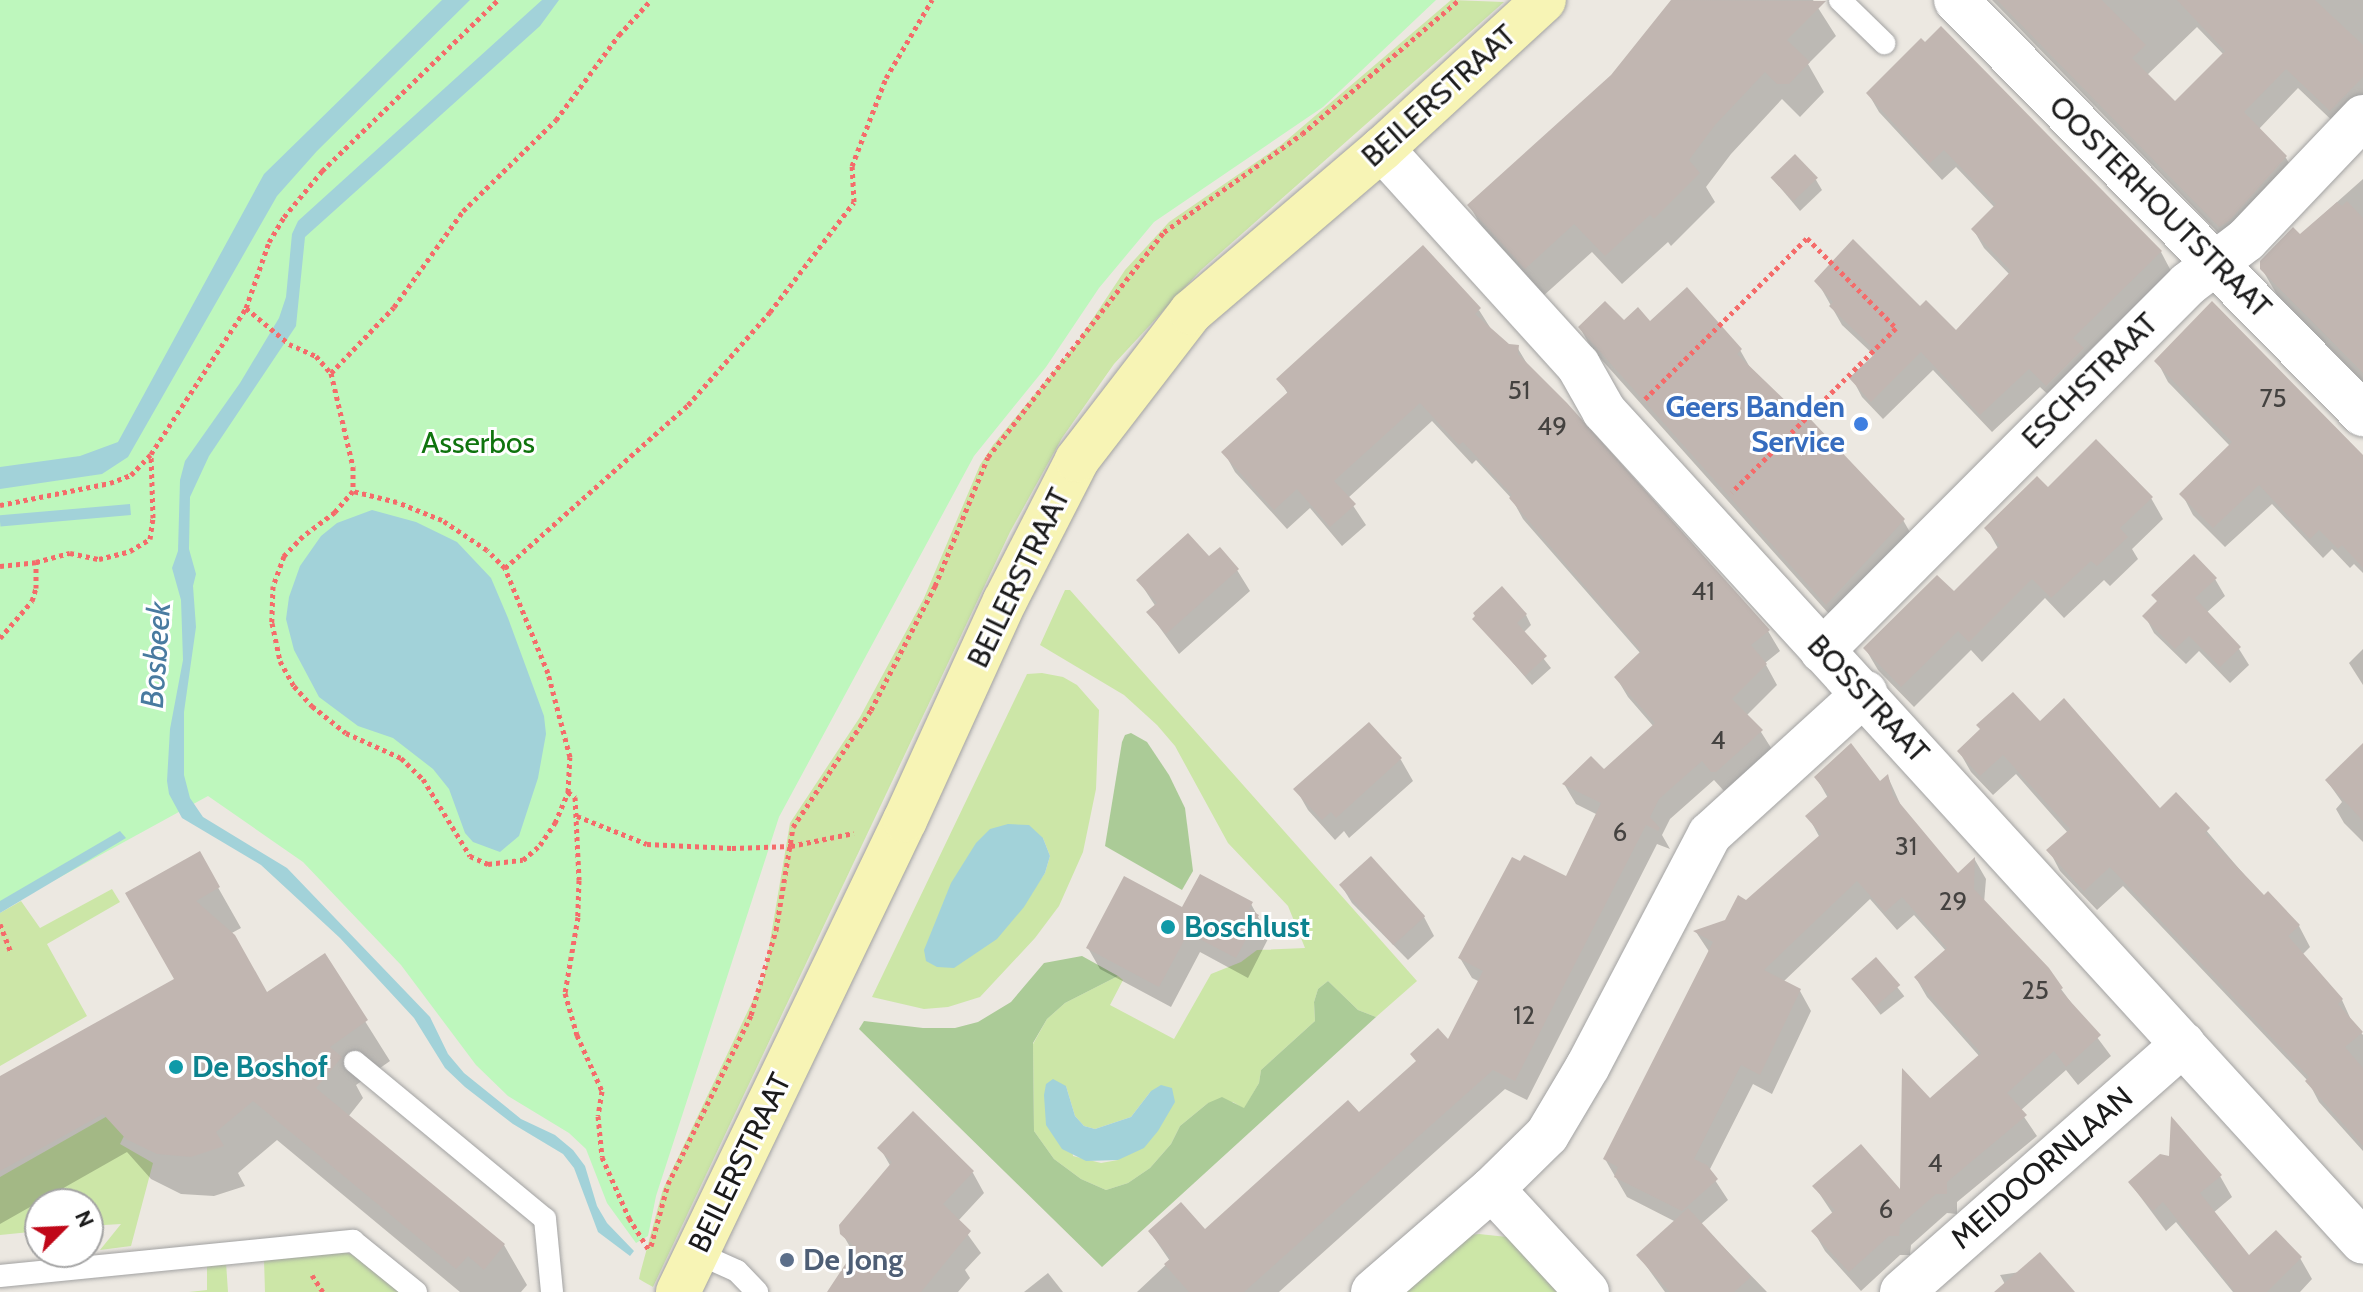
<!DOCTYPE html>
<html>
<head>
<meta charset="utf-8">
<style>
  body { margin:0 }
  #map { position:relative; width:2363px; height:1292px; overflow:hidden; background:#ece8e1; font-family:Cabin,sans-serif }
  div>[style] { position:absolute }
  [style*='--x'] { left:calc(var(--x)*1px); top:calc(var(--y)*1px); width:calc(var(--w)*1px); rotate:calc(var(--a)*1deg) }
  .grass>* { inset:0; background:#cce6a7 }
  .forest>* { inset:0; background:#abcb97 }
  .park>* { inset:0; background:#bef7bd }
  .water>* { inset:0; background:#a2d2d9; transform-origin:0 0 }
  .shadow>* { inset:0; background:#0003; transform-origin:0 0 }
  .building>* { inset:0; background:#c1b6b1; transform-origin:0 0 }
  .path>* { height:5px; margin-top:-2.5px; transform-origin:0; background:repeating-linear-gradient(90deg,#f56b6a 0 4px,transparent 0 8px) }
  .roads { filter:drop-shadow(0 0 2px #a2a2a2) drop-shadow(0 0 2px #a2a2a2) }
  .lane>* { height:22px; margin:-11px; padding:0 11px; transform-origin:11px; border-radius:11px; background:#fff }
  .street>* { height:44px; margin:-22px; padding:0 22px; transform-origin:22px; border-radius:22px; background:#fff }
  .secondary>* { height:44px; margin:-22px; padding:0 22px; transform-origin:22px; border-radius:22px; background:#f7f4b5 }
  .dots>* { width:22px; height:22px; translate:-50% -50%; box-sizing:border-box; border:4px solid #fff; border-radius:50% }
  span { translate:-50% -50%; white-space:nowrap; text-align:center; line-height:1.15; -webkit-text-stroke:6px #fff; paint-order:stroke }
  .number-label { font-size:26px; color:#444240 }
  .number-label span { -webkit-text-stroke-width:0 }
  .street-label { font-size:30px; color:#1b1b1b }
  .shop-label { font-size:30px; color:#366cbe; font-weight:700 }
  .right { translate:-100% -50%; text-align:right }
  .park-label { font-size:30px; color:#0f740e }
  .culture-label { font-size:30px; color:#0d838f; font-weight:700 }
  .left { translate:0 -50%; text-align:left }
  .service-label { font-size:30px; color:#4e5e75; font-weight:700 }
  .water-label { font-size:32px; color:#497ba0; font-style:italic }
  .north { position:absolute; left:24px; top:1188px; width:80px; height:80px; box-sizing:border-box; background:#fff; border:2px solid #a4a4a4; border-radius:50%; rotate:66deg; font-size:22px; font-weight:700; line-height:32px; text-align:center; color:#1b1b1b }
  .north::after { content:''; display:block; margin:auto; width:28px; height:36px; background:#c00718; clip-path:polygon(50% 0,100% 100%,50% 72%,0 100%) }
</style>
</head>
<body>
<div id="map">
  <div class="grass">
    <div style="clip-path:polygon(1451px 0,1504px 2px,1201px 270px,1114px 364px,1062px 438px,1010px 532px,653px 1287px,644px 1282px,639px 1279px,640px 1274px,663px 1189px,764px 977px,790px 823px,860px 717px,924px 598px,980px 465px,993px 445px,1076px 344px,1125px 270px,1169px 222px,1281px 145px)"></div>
    <div style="clip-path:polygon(evenodd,1065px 590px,1070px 590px,1417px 981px,1376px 1017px,1358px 1010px,1328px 981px,1318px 989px,1314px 1002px,1315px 1021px,1261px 1070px,1259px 1083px,1244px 1109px,1233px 1102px,1208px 1103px,1180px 1126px,1171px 1144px,1150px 1168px,1128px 1183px,1106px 1190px,1081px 1179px,1054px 1159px,1034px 1131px,1033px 1044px,1047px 1019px,1065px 1003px,1118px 976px,1123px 980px,1110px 1005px,1174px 1039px,1211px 974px,1241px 962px,1257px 950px,1305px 948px,1288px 906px,1228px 843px,1175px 746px,1157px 725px,1124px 695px,1040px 645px,1065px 590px,1066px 1086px,1075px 1116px,1084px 1126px,1095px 1129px,1131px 1117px,1151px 1091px,1118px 1160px,1101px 1163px,1073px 1156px,1066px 1086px)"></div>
    <div style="clip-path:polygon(evenodd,1042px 673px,1063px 677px,1077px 685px,1099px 710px,1096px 789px,1083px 852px,1059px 906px,1035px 938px,980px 997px,948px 1007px,924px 1009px,872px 997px,1027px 674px,1042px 673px,1043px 838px,1050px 856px,1045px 873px,1014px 918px,1043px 838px)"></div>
    <div style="clip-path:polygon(112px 889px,120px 902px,47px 944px,87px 1016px,0 1066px,0 913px,21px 901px,40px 928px)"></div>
    <div style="clip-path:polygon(118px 1110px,128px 1128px,120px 1144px,153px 1163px,131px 1246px,100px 1250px,121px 1224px,88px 1226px,88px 1204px,40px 1204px,40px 1231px,0 1235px,0 1177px)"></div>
    <div style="clip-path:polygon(1479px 1234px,1507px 1237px,1557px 1292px,1400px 1292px,1461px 1236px)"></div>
    <div style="clip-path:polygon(338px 1250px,360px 1257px,408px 1292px,265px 1292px,264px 1259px)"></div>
    <div style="clip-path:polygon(226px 1262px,228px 1292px,189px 1292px,207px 1290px,207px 1263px)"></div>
  </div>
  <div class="forest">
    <div style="clip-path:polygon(1131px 733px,1147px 742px,1169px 775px,1185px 808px,1193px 871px,1182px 890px,1105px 846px,1122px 742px,1125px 735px)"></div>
    <div style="clip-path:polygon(1082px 956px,1118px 976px,1065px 1003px,1047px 1019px,1033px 1043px,1034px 1131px,1054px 1159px,1081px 1179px,1106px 1190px,1128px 1183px,1150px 1168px,1171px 1144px,1180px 1126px,1208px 1103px,1222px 1097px,1244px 1108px,1259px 1083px,1261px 1070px,1315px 1021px,1314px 1002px,1318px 989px,1328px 981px,1358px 1010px,1376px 1017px,1102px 1267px,859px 1029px,864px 1021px,923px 1028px,955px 1028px,978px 1022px,1011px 1002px,1044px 963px)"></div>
  </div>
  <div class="park">
    <div style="clip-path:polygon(0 0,1436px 0,1323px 107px,1154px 222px,1099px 288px,1046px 367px,974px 456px,779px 817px,656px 1196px,648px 1236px,636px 1243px,607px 1203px,586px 1149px,569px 1133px,508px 1096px,476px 1065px,401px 965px,303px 862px,208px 796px,0 910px)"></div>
  </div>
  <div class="water">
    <div style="clip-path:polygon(442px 0,470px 0,317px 151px,277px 196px,128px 457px,102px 474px,0 489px,0 467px,80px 456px,118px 442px,264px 174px)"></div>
    <div style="clip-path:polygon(542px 0,559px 0,540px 26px,305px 237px,296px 326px,209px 456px,190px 497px,189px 549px,196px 574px,193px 586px,196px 627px,184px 712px,184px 775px,190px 798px,203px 817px,287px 868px,430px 1017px,448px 1054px,464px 1073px,521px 1119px,555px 1135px,573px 1150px,585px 1166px,597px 1206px,607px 1223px,634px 1251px,630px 1256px,598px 1232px,574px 1168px,563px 1154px,513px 1124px,465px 1087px,445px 1068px,414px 1018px,340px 938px,261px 865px,182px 818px,169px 794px,167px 781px,170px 729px,183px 660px,181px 600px,172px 568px,178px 551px,180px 480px,185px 461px,240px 383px,279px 318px,286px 297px,292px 234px,298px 221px)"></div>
    <div style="left:130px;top:504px;width:11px;height:131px;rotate:85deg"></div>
    <div style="clip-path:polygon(372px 510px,416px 522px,457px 542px,491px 578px,508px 618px,544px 716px,546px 734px,538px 778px,519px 836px,500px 852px,473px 842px,465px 833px,449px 789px,433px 769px,393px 738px,358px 726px,319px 697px,294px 650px,286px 619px,289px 597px,300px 566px,321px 536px,337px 523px)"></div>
    <div style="clip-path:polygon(1008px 824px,1029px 825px,1043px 838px,1050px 856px,1045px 873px,1024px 907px,997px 939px,954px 968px,937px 967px,926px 961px,924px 950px,951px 883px,976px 843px,990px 829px)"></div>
    <div style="clip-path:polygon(120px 831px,126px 838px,0 913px,0 901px)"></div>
    <div style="clip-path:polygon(1053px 1079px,1066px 1086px,1075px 1116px,1084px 1126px,1095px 1129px,1131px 1117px,1151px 1091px,1161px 1085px,1172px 1088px,1175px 1102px,1158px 1131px,1144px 1148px,1118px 1160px,1086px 1161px,1062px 1149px,1046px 1125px,1044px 1095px,1046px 1084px)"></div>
  </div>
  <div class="shadow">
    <div style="clip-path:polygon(1674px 0,1813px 0,1836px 36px,1808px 64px,1824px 92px,1800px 117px,1782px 99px,1731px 154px,1706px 187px,1715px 202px,1671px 246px,1668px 242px,1622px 284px,1592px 252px,1542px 297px,1486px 234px,1469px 205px,1612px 76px)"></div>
    <div style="clip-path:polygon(evenodd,1992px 0,2363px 0,2363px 109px,2343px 131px,2298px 88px,2258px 130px,2286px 158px,2298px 178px,2232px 247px,1992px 0,2197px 27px,2224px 55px,2175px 104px,2147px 75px,2197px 27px)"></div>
    <div style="clip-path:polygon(1868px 93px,2161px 252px,2171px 271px,2085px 355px,2093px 368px,2057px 403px,2040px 387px,1992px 432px,1933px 370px,1883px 419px,1862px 397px,1852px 378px,1875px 356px,1842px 325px,1817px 281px,1920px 309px,1956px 333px,2010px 275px,1984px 248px,1973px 229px,1995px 208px,1956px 167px,1942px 180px,1879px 112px)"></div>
    <div style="clip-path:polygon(1772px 178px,1816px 180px,1822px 190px,1800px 211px)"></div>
    <div style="clip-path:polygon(2363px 179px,2363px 382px,2277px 295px,2262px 269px)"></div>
    <div style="clip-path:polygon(1479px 310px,1491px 329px,1508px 346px,1517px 347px,1529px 367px,1768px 631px,1780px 651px,1765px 663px,1777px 685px,1746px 716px,1761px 732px,1773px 751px,1724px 791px,1714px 780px,1670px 819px,1662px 835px,1670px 849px,1657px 844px,1527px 1100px,1505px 1089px,1279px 1292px,1137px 1292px,1170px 1261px,1150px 1232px,1205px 1232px,1448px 1043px,1480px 982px,1472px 978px,1460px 958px,1567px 879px,1598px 815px,1576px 804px,1564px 784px,1604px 772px,1654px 727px,1628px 697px,1616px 677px,1641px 654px,1523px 519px,1512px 499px,1476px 460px,1472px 464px,1432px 421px,1348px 498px,1366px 525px,1342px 546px,1310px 508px,1287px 529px,1235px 472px,1224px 452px,1288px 394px,1279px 379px)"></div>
    <div style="clip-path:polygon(1624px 323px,1740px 350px,1752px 371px,1903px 520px,1915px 541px,1838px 624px,1592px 349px,1580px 328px)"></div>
    <div style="clip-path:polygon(2157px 361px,2363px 458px,2363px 573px,2354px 564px,2350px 568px,2332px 549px,2323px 558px,2272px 504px,2225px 547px,2193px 515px,2182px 494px,2230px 446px,2168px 382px)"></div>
    <div style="clip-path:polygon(2048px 490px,2151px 498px,2163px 519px,2132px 549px,2138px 559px,2110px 586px,2104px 580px,2064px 618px,2045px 598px,1982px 662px,1971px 650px,1914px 707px,1878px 670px,1865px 648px,1954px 594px,1999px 550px,1987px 529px)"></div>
    <div style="clip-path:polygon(1209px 559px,1237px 570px,1250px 591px,1179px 654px,1149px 613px,1156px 607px,1139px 581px)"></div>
    <div style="clip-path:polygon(2215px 579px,2225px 596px,2206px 613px,2239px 649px,2249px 665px,2230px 683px,2199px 651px,2186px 664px,2154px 633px,2145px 616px)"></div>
    <div style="clip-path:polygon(1526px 615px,1531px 625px,1523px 633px,1551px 668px,1532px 685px,1475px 619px)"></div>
    <div style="clip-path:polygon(2363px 649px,2363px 685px,2349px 663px)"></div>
    <div style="clip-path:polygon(1369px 724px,1401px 760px,1413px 781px,1349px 838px,1344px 831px,1335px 840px,1308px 810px,1296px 789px)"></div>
    <div style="clip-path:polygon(2040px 724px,2159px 811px,2176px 795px,2264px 898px,2268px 894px,2299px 926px,2310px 947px,2302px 955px,2342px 1000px,2352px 1022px,2363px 1035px,2363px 1151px,2319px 1102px,2308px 1081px,2123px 886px,2097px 910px,2060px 871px,2049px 850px,2068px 833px,2016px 774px,1993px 795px,1971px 772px,1959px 751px)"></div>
    <div style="clip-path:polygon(2363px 745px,2363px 842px,2344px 823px,2336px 809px,2342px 802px,2327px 781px)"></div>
    <div style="clip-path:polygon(1816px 777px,1880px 784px,1888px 777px,1902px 808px,1958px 876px,1975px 860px,1986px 879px,1984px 903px,2061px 989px,2111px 1056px,2078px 1085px,2066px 1070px,2020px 1111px,2037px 1136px,1957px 1202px,1957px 1214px,1947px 1213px,1911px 1245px,1910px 1255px,1900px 1255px,1861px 1291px,1825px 1251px,1814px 1232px,1833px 1214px,1815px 1187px,1902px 1194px,1929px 1100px,1980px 1057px,1927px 997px,1916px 978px,1946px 951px,1914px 915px,1897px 930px,1870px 899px,1783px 982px,1800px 991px,1811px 1011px,1772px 1094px,1753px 1084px,1709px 1171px,1728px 1200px,1701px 1224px,1767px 1292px,1665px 1292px,1639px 1256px,1676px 1222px,1627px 1197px,1605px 1159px,1710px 953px,1696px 932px,1726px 922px,1820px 838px,1808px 816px,1828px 798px)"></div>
    <div style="clip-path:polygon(199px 854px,241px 928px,230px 934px,267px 994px,324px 956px,390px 1061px,356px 1085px,363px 1098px,348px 1117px,504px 1245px,527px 1285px,521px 1292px,460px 1292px,277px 1140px,238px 1173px,245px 1186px,214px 1196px,181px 1194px,151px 1179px,127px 1152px,0 1224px,0 1079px,177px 980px)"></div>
    <div style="clip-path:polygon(1341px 885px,1424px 917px,1434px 936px,1408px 960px,1352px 903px)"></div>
    <div style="clip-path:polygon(1251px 904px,1269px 937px,1248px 978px,1200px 952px,1171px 1007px,1100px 969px,1088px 948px,1183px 910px)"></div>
    <div style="left:1876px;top:960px;width:46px;height:30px;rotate:52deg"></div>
    <div style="clip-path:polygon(913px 1114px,973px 1173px,984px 1193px,958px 1221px,981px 1253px,965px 1270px,970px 1278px,958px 1292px,829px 1292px,854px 1254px,842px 1233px,891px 1167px,880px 1148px)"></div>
    <div style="clip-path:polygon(2220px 1176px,2232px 1197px,2213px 1213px,2249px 1258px,2300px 1258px,2312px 1279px,2300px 1292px,2233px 1292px,2176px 1222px,2166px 1231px,2130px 1183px)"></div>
    <div style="clip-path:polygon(2020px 1272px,2072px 1292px,2002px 1292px,2007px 1288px,2000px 1275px)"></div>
    <div style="clip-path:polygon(1048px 1273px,1063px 1292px,1024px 1292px)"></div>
  </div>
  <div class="building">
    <div style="clip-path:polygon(1671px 0,1826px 1px,1787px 40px,1810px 62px,1789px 84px,1777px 84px,1765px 72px,1715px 125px,1689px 160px,1700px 173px,1654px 219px,1650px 215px,1605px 256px,1574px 224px,1525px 269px,1467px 205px,1611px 75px)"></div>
    <div style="clip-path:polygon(1997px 0,2102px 0,2146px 45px,2132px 58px,2175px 101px,2225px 51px,2177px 0,2315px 0,2363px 45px,2363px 77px,2330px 111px,2286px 69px,2244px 112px,2287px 156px,2229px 221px,2219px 227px)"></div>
    <div style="clip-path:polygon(1941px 26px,2162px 251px,2073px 338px,2084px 348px,2046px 386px,2029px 369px,1980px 415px,1921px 352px,1871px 402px,1849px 378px,1877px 352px,1829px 306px,1833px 302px,1814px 281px,1853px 239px,1920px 306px,1926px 300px,1956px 330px,2011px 271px,1971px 229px,1996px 204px,1944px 150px,1930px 163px,1866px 93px,1921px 38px,1925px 42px)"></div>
    <div style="left:1795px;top:154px;width:33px;height:34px;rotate:46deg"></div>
    <div style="clip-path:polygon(2347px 201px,2363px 218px,2363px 373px,2260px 269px,2260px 261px,2293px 227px,2300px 234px,2337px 202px,2342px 206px)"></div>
    <div style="clip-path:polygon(1423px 245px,1481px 308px,1475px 314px,1509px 344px,1519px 345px,1518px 354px,1567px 403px,1770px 630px,1751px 645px,1767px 664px,1732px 699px,1763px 730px,1716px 772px,1711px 772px,1702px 761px,1659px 799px,1650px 817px,1660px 828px,1658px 831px,1646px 825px,1515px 1081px,1493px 1070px,1244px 1292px,1189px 1292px,1164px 1264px,1171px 1258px,1148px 1231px,1181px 1202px,1205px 1229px,1348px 1100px,1359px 1112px,1416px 1061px,1410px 1054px,1438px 1028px,1448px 1039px,1483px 971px,1458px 958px,1512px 857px,1520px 861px,1524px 855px,1566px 876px,1601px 803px,1562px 784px,1591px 756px,1604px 769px,1655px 723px,1614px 677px,1641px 651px,1509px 498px,1512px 495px,1463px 442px,1459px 445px,1420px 403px,1334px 481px,1356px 504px,1330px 527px,1297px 489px,1274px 510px,1221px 452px,1288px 392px,1276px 379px)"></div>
    <div style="clip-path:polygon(1687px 287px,1742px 349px,1737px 354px,1794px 409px,1798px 406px,1905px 519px,1826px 605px,1578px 327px,1605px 301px,1624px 320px,1638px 307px,1650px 321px)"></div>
    <div style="clip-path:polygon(2212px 301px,2363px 455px,2363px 568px,2342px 545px,2338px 549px,2319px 530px,2310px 539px,2259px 485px,2213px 528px,2179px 494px,2232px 442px,2154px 361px)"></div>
    <div style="clip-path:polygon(2096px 439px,2153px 497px,2120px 528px,2128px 537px,2097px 566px,2091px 561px,2051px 598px,2032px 579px,1969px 642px,1958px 631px,1901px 687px,1863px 648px,1937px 575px,1954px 591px,2000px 545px,1984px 528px,2037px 476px,2048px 487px)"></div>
    <div style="clip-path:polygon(1188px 533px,1209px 556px,1220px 547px,1239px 569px,1166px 634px,1146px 612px,1157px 603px,1136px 580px)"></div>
    <div style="clip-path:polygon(2194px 554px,2217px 578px,2195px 598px,2241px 647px,2220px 667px,2189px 636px,2175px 649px,2142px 616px,2157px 601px,2151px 595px)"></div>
    <div style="clip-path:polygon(1502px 586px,1527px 614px,1517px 623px,1547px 656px,1525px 676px,1472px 619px,1475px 616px,1473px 613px)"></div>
    <div style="clip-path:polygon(2013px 692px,2040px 721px,2064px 698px,2160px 808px,2176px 792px,2210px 828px,2205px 833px,2264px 895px,2268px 891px,2300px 925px,2288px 936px,2343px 999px,2338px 1004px,2363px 1032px,2345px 1047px,2363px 1068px,2363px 1146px,2305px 1081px,2309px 1077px,2110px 867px,2084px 891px,2046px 850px,2070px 829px,2003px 755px,1980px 776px,1957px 751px,1980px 729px,1976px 725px)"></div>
    <div style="clip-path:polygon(1369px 722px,1402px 758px,1336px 818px,1331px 812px,1322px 820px,1293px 789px)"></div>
    <div style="clip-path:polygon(1851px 743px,1880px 781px,1888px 774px,1893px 795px,1958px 873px,1975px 857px,1974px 889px,2049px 968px,2063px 988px,2060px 990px,2101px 1035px,2066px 1067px,2054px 1051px,2007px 1093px,2027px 1115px,1947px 1182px,1947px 1194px,1936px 1194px,1900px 1225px,1899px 1236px,1889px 1236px,1849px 1272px,1811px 1231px,1835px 1210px,1812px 1186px,1861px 1144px,1900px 1189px,1902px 1068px,1930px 1098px,1981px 1053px,1914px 977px,1947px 948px,1902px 897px,1885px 912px,1857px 881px,1764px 970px,1801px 989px,1760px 1075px,1741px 1065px,1694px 1159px,1707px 1165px,1718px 1179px,1682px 1211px,1614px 1177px,1618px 1167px,1603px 1159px,1713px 942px,1693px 931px,1725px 920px,1738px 895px,1746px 900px,1821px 834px,1805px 816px,1829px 795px,1814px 777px)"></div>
    <div style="clip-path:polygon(2363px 743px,2363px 821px,2325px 780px)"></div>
    <div style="clip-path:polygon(200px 851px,220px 887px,196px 901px,235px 935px,267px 992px,325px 953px,368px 1020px,330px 1047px,342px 1057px,316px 1088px,505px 1244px,484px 1270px,468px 1256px,456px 1269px,253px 1101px,216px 1132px,224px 1146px,191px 1157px,157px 1154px,126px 1139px,103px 1114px,0 1171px,0 1076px,174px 979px,125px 893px)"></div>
    <div style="left:1371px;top:856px;width:81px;height:43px;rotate:48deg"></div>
    <div style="clip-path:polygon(1200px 874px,1253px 902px,1249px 909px,1259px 915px,1236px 958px,1188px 933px,1159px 987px,1086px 948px,1124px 876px,1182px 907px)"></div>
    <div style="left:1876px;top:957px;width:37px;height:33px;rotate:49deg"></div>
    <div style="clip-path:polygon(913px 1111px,974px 1171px,943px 1204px,971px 1231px,921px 1292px,827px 1292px,856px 1248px,840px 1234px,839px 1225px,892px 1162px,877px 1148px)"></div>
    <div style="clip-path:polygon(2171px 1116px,2222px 1175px,2200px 1193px,2249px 1255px,2276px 1230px,2302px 1257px,2267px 1292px,2235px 1292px,2163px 1202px,2153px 1211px,2128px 1182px,2160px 1154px,2169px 1156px)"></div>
    <div style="clip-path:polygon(1688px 1208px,1751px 1277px,1734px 1292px,1670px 1292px,1636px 1255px)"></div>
    <div style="clip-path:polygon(2040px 1252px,2075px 1292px,1994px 1292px)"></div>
  </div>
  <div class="path">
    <div style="--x:246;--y:308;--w:56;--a:39.9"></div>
    <div style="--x:289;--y:344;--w:30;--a:24"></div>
    <div style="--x:316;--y:356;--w:23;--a:49"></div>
    <div style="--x:331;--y:373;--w:97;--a:76.8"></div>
    <div style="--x:353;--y:467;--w:24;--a:90"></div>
    <div style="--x:353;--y:491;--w:28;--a:131"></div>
    <div style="--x:335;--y:512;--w:40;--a:143"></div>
    <div style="--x:303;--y:536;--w:28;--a:134"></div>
    <div style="--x:284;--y:556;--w:32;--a:110"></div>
    <div style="--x:273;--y:586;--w:37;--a:92"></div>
    <div style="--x:272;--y:623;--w:39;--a:78"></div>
    <div style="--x:280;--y:661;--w:29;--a:61"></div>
    <div style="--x:294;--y:686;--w:27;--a:48"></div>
    <div style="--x:312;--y:706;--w:43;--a:38.5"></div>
    <div style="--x:346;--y:733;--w:60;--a:24.4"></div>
    <div style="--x:401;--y:758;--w:30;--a:44"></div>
    <div style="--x:423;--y:779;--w:90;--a:58.6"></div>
    <div style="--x:470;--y:856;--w:20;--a:24"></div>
    <div style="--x:488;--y:864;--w:35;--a:-7"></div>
    <div style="--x:523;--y:860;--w:23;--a:-41"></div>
    <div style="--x:540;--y:845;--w:27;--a:-56"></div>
    <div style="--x:555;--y:823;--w:34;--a:-67"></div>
    <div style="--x:568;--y:792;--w:35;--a:-87"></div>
    <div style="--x:570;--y:757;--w:87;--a:-104.7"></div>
    <div style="--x:548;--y:673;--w:113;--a:-112.3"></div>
    <div style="--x:505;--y:568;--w:25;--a:-135"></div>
    <div style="--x:487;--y:550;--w:54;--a:-146.3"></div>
    <div style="--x:442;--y:520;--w:48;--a:-158.2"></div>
    <div style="--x:397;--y:502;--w:45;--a:-166"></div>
    <div style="--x:331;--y:373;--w:91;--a:-46.3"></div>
    <div style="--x:394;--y:307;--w:118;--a:-54.3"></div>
    <div style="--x:463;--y:211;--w:130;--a:-44.4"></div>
    <div style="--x:556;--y:120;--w:106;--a:-53.5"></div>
    <div style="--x:619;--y:35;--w:47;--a:-47.6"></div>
    <div style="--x:1645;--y:399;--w:228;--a:-44.8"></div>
    <div style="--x:1807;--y:238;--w:127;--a:45.3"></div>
    <div style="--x:1896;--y:328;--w:232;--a:135"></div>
    <div style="--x:0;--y:505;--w:112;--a:-11.3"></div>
    <div style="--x:110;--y:483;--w:22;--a:-21"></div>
    <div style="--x:131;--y:475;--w:28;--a:-46"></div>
    <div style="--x:0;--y:566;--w:36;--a:-6"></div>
    <div style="--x:36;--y:562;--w:35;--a:-15"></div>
    <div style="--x:70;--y:553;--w:30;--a:12"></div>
    <div style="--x:99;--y:559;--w:32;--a:-14"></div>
    <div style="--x:130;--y:551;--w:23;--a:-31"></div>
    <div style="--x:150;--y:539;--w:21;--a:-82"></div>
    <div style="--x:153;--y:518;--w:64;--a:-91.8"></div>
    <div style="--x:151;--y:454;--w:174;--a:-56.9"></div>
    <div style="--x:246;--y:308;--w:70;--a:-70.8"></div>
    <div style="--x:269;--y:242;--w:29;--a:-59"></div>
    <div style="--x:284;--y:217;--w:60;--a:-50.4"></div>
    <div style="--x:322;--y:171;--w:245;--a:-44.2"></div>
    <div style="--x:505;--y:568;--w:245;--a:-41.7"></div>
    <div style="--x:688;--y:405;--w:124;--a:-48.6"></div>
    <div style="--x:770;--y:312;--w:138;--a:-52.6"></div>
    <div style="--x:854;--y:202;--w:36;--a:-93"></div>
    <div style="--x:852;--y:166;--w:94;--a:-68.9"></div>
    <div style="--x:886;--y:78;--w:91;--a:-59.5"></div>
    <div style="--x:0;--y:638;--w:49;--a:-49.1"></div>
    <div style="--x:32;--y:601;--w:14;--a:-73"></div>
    <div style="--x:36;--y:588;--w:26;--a:-90"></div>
    <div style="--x:568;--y:792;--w:9;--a:36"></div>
    <div style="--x:575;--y:797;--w:83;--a:87.2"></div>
    <div style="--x:579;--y:880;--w:37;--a:92"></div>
    <div style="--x:578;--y:917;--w:77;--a:99.7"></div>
    <div style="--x:565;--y:993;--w:44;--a:74.1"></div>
    <div style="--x:577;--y:1035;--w:61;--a:65.9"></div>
    <div style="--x:602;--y:1091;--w:25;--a:99"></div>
    <div style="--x:598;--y:1116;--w:41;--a:84.4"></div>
    <div style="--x:602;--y:1157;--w:67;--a:66.1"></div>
    <div style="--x:629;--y:1218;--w:39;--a:58"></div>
    <div style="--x:577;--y:816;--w:75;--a:21.8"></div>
    <div style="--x:647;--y:844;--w:85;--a:2.7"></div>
    <div style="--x:732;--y:848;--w:59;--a:-1.9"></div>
    <div style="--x:791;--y:846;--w:64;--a:-11.7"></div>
    <div style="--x:0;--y:924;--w:30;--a:69"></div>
    <div style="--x:651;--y:1246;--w:64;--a:-74.7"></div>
    <div style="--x:668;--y:1184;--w:188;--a:-63.8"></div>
    <div style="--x:751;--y:1015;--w:89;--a:-73.6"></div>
    <div style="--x:776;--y:930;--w:104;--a:-80.6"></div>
    <div style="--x:793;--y:827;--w:141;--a:-56.3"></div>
    <div style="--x:871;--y:710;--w:140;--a:-62.7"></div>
    <div style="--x:935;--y:586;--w:139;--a:-67.7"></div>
    <div style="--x:988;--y:457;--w:286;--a:-52"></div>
    <div style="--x:1164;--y:232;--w:169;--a:-35.4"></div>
    <div style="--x:1302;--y:134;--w:206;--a:-40.5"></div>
    <div style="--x:312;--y:1275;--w:20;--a:57"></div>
  </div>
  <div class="roads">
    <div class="lane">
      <div style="--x:1840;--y:0;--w:62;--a:44.3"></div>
      <div style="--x:355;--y:1062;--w:246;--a:39.6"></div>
      <div style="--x:545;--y:1219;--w:73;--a:84.5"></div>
      <div style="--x:697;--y:1253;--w:44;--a:24.2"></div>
      <div style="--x:737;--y:1271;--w:29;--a:46"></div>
      <div style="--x:0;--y:1276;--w:355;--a:-5.7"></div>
      <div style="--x:353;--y:1241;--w:81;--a:39"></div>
    </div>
    <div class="street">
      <div style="--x:1956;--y:0;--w:581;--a:45.49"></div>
      <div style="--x:1382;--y:149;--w:292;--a:47.8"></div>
      <div style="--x:1578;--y:365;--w:53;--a:60.5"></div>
      <div style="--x:1604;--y:411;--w:1125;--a:47.59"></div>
      <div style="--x:1822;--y:651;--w:518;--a:-45.08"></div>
      <div style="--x:2188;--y:284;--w:73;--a:-37.2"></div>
      <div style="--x:2246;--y:240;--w:170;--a:-46.4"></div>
      <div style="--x:1492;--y:1189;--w:140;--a:47.3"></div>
      <div style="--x:1373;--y:1292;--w:157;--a:-40.9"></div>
      <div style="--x:1492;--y:1189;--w:77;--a:-44.5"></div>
      <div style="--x:1547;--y:1135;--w:80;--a:-59.3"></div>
      <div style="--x:1588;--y:1066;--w:262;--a:-62.3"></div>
      <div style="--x:1710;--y:834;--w:210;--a:-42.3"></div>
      <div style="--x:1902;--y:1292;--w:375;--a:-41.4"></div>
    </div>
    <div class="secondary">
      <div style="--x:678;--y:1292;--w:524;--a:-64.32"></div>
      <div style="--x:905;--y:820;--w:241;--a:-65.5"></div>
      <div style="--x:1005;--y:601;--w:158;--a:-62.9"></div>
      <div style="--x:1077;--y:460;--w:187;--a:-52.4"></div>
      <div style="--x:1191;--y:312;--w:251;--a:-40.5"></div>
      <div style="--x:1382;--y:149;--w:220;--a:-42.6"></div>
    </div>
  </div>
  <div class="dots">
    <div style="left:1861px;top:424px;background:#3f7fe0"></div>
    <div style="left:1168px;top:927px;background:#0f9aa8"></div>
    <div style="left:176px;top:1067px;background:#0f9aa8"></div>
    <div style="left:787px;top:1260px;background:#5c6f8a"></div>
  </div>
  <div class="number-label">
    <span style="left:1519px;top:391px">51</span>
    <span style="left:2273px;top:399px">75</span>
    <span style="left:1552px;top:427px">49</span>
    <span style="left:1703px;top:592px">41</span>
    <span style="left:1718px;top:741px">4</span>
    <span style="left:1620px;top:833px">6</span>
    <span style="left:1906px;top:847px">31</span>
    <span style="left:1953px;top:902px">29</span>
    <span style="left:2035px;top:991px">25</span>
    <span style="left:1524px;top:1016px">12</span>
    <span style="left:1935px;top:1164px">4</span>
    <span style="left:1886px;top:1210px">6</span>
  </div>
  <div class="street-label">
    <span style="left:1439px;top:96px;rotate:-42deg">BEILERSTRAAT</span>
    <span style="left:2160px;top:207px;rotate:45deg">OOSTERHOUTSTRAAT</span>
    <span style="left:2090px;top:381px;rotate:-45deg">ESCHSTRAAT</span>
    <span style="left:1019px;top:578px;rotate:-64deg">BEILERSTRAAT</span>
    <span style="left:1868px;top:699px;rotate:47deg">BOSSTRAAT</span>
    <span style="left:740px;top:1163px;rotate:-64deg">BEILERSTRAAT</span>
    <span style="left:2042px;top:1168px;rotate:-41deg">MEIDOORNLAAN</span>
  </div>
  <div class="shop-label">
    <span class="right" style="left:1845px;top:424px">Geers Banden<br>Service</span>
  </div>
  <div class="park-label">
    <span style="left:478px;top:443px">Asserbos</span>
  </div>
  <div class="culture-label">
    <span class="left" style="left:1184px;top:927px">Boschlust</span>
    <span class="left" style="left:192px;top:1067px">De Boshof</span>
  </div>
  <div class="service-label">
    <span class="left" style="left:803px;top:1260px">De Jong</span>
  </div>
  <div class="water-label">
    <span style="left:156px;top:655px;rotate:-86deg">Bosbeek</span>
  </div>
  <div class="north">N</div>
</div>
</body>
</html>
